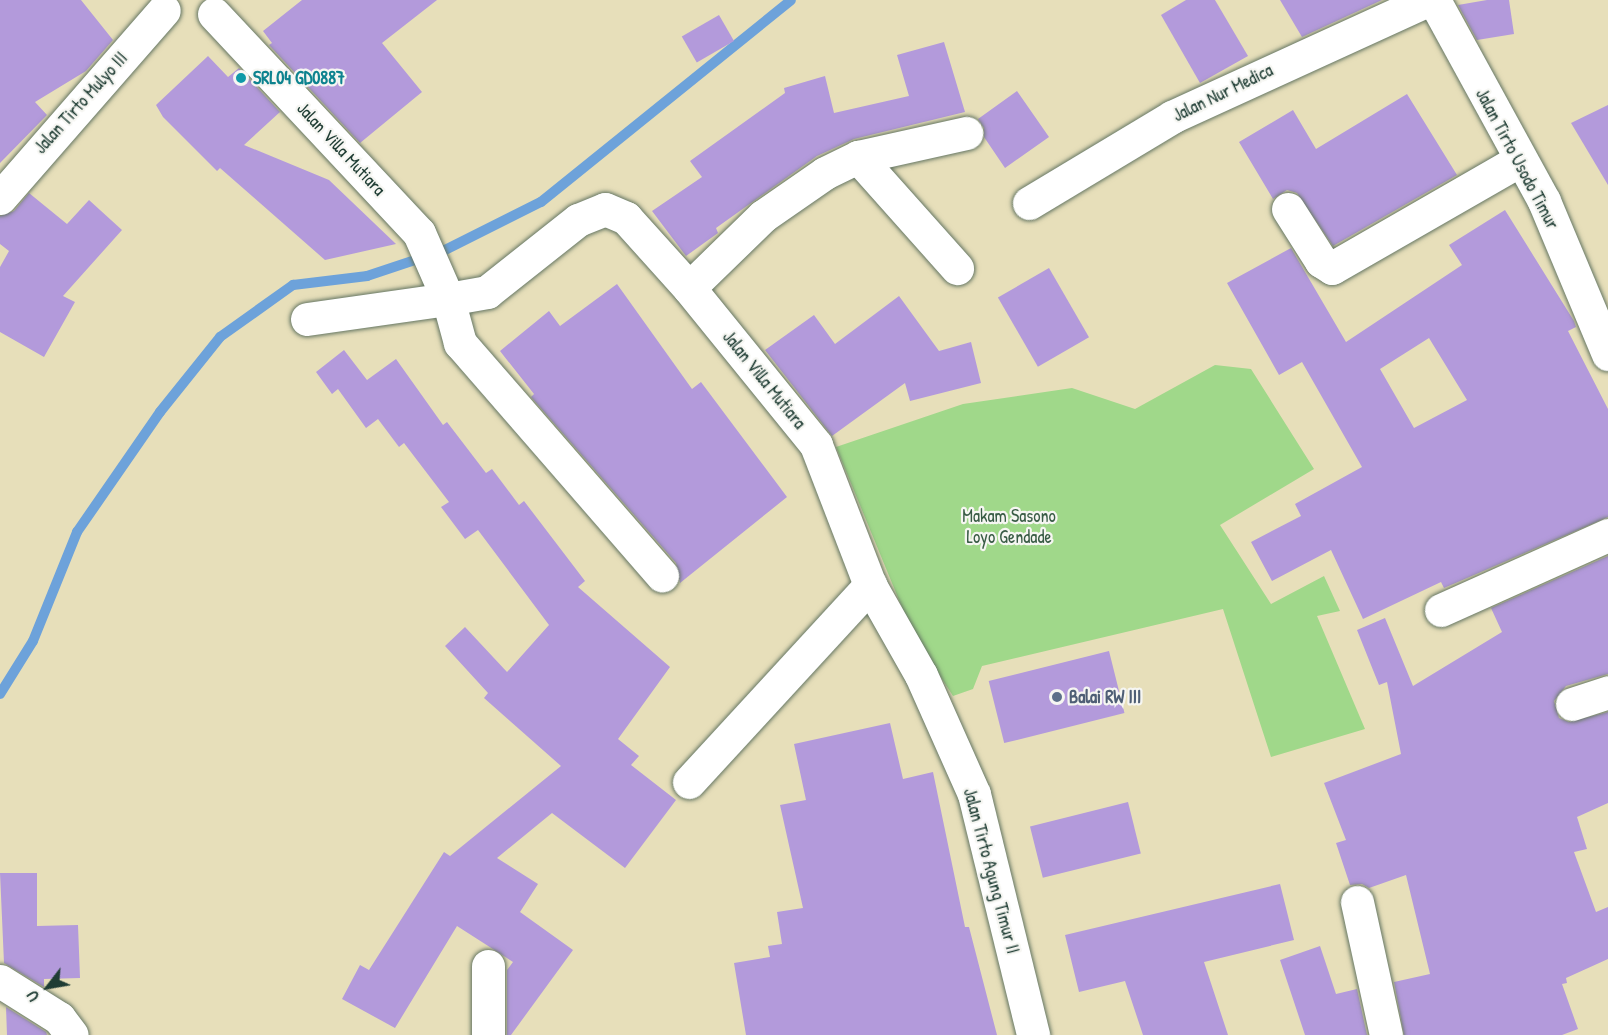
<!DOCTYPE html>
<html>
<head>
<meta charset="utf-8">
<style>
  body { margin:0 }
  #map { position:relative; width:1608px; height:1035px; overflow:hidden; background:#e7dfba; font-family:"Patrick Hand",sans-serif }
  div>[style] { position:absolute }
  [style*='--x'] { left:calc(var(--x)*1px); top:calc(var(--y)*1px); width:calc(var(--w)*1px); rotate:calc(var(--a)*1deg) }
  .green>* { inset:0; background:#a0d88a }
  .stream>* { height:10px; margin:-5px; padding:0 5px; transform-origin:5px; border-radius:5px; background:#6da2da }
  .building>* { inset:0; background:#b39adb; transform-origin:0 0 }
  .roads { filter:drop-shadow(0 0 2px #657663) drop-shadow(0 0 2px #657663) }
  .street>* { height:33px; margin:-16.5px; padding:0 16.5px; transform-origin:16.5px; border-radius:16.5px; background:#fff }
  .dots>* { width:16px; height:16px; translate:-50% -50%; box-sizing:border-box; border:3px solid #f6f6f2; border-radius:50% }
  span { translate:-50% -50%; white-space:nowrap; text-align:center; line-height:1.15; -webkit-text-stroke:4.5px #f6f6f2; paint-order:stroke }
  .culture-label { font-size:18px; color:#0d838f; font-weight:700 }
  .left { translate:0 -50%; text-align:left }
  .street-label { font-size:18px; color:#1f3d34 }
  .park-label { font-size:18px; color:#395c45 }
  .service-label { font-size:18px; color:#4e5e75; font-weight:700 }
  .north { position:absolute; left:18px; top:957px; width:60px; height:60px; -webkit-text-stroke:4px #f6f6f2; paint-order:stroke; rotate:239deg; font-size:16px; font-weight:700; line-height:24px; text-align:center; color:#1f3d34 }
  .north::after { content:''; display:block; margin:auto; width:21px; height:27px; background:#1f3d34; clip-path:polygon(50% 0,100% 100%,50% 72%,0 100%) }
</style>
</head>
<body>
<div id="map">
  <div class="green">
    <div style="clip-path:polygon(1215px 365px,1251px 369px,1314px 469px,1220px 525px,1271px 604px,1324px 576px,1340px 611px,1317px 616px,1365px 729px,1271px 757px,1223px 609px,982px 666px,973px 689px,953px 696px,913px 634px,836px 447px,963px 404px,1072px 388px,1135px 409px)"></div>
  </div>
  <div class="stream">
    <div style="--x:0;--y:694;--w:62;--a:-58.1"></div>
    <div style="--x:33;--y:641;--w:118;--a:-68"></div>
    <div style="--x:77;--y:532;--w:146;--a:-55.3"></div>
    <div style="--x:160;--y:412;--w:96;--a:-51.3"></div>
    <div style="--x:220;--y:337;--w:90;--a:-35.5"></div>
    <div style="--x:293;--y:285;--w:75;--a:-6.9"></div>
    <div style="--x:367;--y:276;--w:82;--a:-18.4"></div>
    <div style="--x:445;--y:250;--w:107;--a:-26.6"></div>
    <div style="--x:541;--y:202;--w:321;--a:-38.9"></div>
  </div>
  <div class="building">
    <div style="clip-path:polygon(0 0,81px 0,113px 40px,86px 71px,35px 102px,47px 115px,0 163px)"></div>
    <div style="clip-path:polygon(302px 0,437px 0,382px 43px,422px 92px,360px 143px,269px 45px,272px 43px,263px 31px)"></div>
    <div style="clip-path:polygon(1186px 0,1215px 0,1248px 56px,1200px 83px,1161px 15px)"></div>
    <div style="clip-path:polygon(1280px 0,1382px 0,1302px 37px)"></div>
    <div style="clip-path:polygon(1487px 0,1509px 0,1514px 34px,1477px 40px,1458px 5px)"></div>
    <div style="left:719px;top:15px;width:30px;height:43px;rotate:60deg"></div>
    <div style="clip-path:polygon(944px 42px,965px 112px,854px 139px,817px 156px,716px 228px,718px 233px,686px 256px,652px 211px,702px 177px,690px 161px,785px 93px,784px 88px,825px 76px,834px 113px,909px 96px,897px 55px)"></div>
    <div style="clip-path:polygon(208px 56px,228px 77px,239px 68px,280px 112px,244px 145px,329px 180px,396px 244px,325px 260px,220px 168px,217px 171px,163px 117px,156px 105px)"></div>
    <div style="clip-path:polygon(1017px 91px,1049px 137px,1005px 168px,984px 137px,984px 128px,978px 119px)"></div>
    <div style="clip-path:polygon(1407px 94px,1457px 175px,1333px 246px,1297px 193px,1287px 190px,1273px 199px,1239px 142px,1293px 110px,1316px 149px)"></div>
    <div style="clip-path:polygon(1608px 105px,1608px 185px,1571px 123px)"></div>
    <div style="clip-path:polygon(29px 193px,67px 224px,89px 200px,122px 230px,63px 296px,75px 302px,44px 357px,0 332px,0 267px,9px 251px,0 244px,0 216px,14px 211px)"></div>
    <div style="clip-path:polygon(evenodd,1505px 210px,1574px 321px,1576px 327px,1568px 331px,1608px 409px,1608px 517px,1444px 588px,1441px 582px,1363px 619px,1331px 550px,1272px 581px,1251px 542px,1301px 516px,1295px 504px,1362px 467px,1302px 362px,1279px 375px,1227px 283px,1291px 248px,1346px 342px,1462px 265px,1449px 245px,1505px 210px,1429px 338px,1467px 400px,1414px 428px,1380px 369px,1429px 338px)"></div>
    <div style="left:1049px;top:268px;width:80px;height:59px;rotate:60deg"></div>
    <div style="clip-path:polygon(617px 284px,692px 389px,701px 382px,787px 497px,680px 583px,676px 563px,531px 397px,534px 394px,500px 351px,549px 311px,560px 326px)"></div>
    <div style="clip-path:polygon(899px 296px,939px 351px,971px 342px,981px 383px,910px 401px,905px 383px,832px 436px,765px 350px,814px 315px,835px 344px)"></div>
    <div style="clip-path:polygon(344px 350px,367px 380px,396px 359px,443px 425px,447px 422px,486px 473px,492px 469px,519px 505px,524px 501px,585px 581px,578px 587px,670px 667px,618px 739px,639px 756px,631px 765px,676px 800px,625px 868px,552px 813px,497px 858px,538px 884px,520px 912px,573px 950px,511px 1035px,507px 1035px,507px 970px,513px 962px,457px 926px,395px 1028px,342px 999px,360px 965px,369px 970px,444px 852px,450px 856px,561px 766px,484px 698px,488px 693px,445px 646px,465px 627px,507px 672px,549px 625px,478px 530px,465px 539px,441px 507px,449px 502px,404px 443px,399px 447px,378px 419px,366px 428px,338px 389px,332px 394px,316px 372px)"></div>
    <div style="clip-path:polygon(1608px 556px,1608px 674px,1566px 686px,1554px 701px,1559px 718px,1569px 722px,1608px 712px,1608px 803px,1577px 817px,1587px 849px,1574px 852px,1596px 912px,1608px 907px,1608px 959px,1566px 978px,1567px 983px,1562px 984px,1578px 1029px,1562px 1035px,1404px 1035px,1394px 982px,1430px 974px,1406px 875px,1369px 888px,1362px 884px,1350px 885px,1336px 843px,1346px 840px,1324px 783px,1401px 754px,1387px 682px,1379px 685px,1357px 630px,1385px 618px,1413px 686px,1502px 632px,1491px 608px)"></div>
    <div style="left:1109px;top:651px;width:64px;height:124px;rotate:76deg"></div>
    <div style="clip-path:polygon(890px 723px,903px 779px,933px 772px,965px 927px,969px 927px,997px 1035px,746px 1035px,734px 963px,770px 957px,768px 946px,782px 944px,777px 912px,803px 908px,780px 805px,806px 800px,794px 744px)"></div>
    <div style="left:1128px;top:802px;width:53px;height:101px;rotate:76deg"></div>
    <div style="clip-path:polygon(0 873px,37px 873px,37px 926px,78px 925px,80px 978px,44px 979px,44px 987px,4px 963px)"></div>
    <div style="clip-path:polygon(1280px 884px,1294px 940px,1204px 962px,1228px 1035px,1143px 1035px,1125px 981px,1079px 992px,1065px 935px)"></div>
    <div style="clip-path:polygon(1320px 946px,1336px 994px,1357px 989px,1367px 1035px,1305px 1035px,1280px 960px)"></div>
    <div style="clip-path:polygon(6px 1007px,46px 1032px,47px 1035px,7px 1035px)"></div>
  </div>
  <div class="roads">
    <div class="street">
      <div style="--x:1434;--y:0;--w:229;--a:61.3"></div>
      <div style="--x:1544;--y:201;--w:166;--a:67.3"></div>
      <div style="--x:214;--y:14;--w:300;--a:46.9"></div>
      <div style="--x:419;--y:233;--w:72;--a:66.3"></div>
      <div style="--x:448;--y:299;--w:40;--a:-10"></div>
      <div style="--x:487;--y:292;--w:116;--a:-38.4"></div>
      <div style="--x:578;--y:220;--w:29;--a:-22"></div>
      <div style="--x:605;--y:209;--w:23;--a:23"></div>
      <div style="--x:626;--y:218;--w:94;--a:48"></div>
      <div style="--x:689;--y:288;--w:202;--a:51"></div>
      <div style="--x:816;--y:445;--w:150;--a:68.9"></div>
      <div style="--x:870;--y:585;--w:103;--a:60.5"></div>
      <div style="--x:921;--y:675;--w:130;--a:66"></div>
      <div style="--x:974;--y:794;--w:248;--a:76.2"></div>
      <div style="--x:858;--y:157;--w:111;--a:-12.5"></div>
      <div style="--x:0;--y:198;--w:249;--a:-48.9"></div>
      <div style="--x:1029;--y:203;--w:167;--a:-31"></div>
      <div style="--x:1172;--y:117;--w:281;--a:-24.6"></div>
      <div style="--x:1288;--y:209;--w:62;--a:57.6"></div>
      <div style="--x:1321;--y:261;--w:13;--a:32"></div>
      <div style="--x:1332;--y:268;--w:217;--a:-29.9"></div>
      <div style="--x:689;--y:288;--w:103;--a:-44.2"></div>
      <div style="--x:763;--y:216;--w:75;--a:-34.7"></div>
      <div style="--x:825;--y:173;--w:37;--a:-26"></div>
      <div style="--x:858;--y:157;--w:149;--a:48.3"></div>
      <div style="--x:307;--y:319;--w:142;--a:-8.1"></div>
      <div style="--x:448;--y:299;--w:46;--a:74.7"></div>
      <div style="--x:460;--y:343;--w:308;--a:49"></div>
      <div style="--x:1441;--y:610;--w:183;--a:-24.2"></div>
      <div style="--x:1572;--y:704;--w:38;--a:-18"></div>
      <div style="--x:689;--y:782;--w:268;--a:-47.4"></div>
      <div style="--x:1357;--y:902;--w:136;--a:77.7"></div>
      <div style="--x:488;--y:966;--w:69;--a:90"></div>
      <div style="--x:0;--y:981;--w:70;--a:32.1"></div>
      <div style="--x:59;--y:1018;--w:21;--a:53"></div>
    </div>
  </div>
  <div class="dots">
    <div style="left:241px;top:78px;background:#0f9aa8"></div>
    <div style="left:1057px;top:697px;background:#5c6f8a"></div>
  </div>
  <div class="culture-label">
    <span class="left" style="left:253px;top:78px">SRL04 GD0887</span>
  </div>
  <div class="street-label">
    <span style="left:1223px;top:93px;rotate:-26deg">Jalan Nur Medica</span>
    <span style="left:81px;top:103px;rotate:-48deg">Jalan Tirto Mulyo III</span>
    <span style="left:341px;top:149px;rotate:47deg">Jalan Villa Mutiara</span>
    <span style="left:1517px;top:159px;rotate:62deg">Jalan Tirto Usodo Timur</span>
    <span style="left:764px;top:380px;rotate:51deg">Jalan Villa Mutiara</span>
    <span style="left:991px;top:871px;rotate:75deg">Jalan Tirto Agung Timur II</span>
  </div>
  <div class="park-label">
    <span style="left:1009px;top:527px">Makam Sasono<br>Loyo Gendade</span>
  </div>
  <div class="service-label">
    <span class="left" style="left:1069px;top:697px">Balai RW III</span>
  </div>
  <div class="north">U</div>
</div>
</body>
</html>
